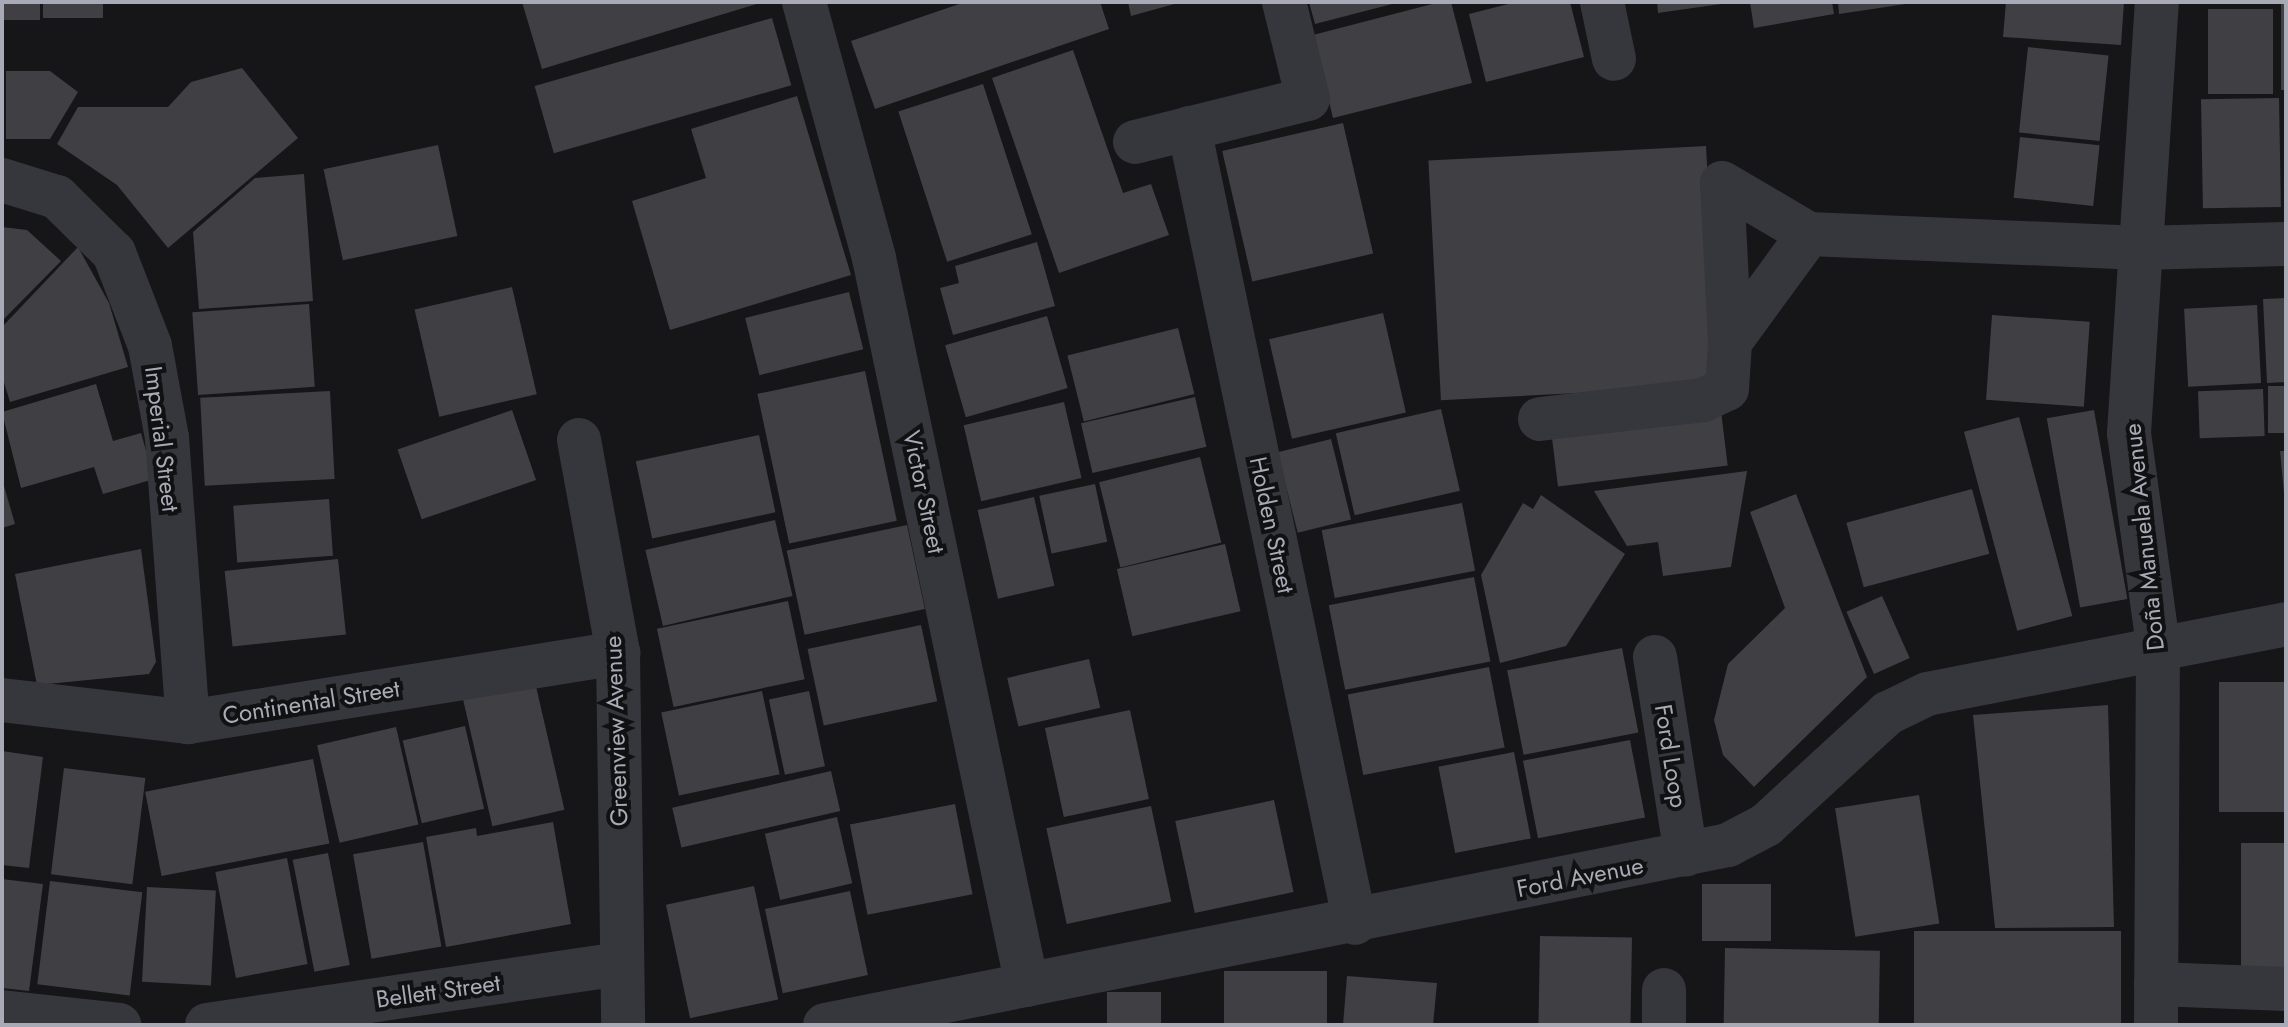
<!DOCTYPE html>
<html>
<head>
<meta charset="utf-8">
<style>
  body { margin:0 }
  #map { position:relative; width:2288px; height:1027px; overflow:hidden; background:#161517; font-family:Jost,sans-serif }
  div>[style] { position:absolute }
  [style*='--x'] { left:calc(var(--x)*1px); top:calc(var(--y)*1px); width:calc(var(--w)*1px); rotate:calc(var(--a)*1deg) }
  .building>* { inset:0; background:#403f44; transform-origin:0 0 }
  .minor>* { height:44px; margin:-22px; padding:0 22px; transform-origin:22px; border-radius:22px; background:#36373c }
  span { translate:-50% -50%; white-space:nowrap; text-align:center; line-height:1.15; -webkit-text-stroke:8px #111012; paint-order:stroke }
  .street-label { font-size:24px; color:#a8aab6 }
  .frame { position:absolute; inset:0; border:4px solid #a8aab6; pointer-events:none }
</style>
</head>
<body>
<div id="map">
  <div class="building">
    <div style="left:2px;top:2px;width:38px;height:18px"></div>
    <div style="left:43px;top:2px;width:60px;height:16px"></div>
    <div style="clip-path:polygon(522px 2px,760px 2px,760px 3px,542px 69px)"></div>
    <div style="clip-path:polygon(965px 2px,1100px 2px,1109px 29px,875px 109px,851px 41px)"></div>
    <div style="clip-path:polygon(1128px 2px,1178px 2px,1178px 3px,1131px 16px)"></div>
    <div style="clip-path:polygon(1309px 2px,1396px 2px,1396px 3px,1315px 24px)"></div>
    <div style="clip-path:polygon(1440px 2px,1451px 2px,1472px 83px,1333px 118px,1313px 35px)"></div>
    <div style="clip-path:polygon(1516px 2px,1570px 2px,1584px 57px,1486px 82px,1469px 14px)"></div>
    <div style="clip-path:polygon(1657px 2px,1721px 2px,1721px 4px,1658px 13px)"></div>
    <div style="clip-path:polygon(1750px 2px,1832px 2px,1834px 14px,1754px 28px)"></div>
    <div style="clip-path:polygon(1838px 2px,1906px 2px,1906px 4px,1839px 14px)"></div>
    <div style="clip-path:polygon(2006px 2px,2124px 2px,2121px 45px,2003px 37px)"></div>
    <div style="left:2281px;top:2px;width:5px;height:88px"></div>
    <div style="left:2273px;top:9px;width:85px;height:65px;rotate:90deg"></div>
    <div style="left:772px;top:18px;width:70px;height:247px;rotate:74deg"></div>
    <div style="left:2028px;top:47px;width:81px;height:86px;rotate:6deg"></div>
    <div style="clip-path:polygon(1073px 50px,1123px 193px,1151px 184px,1169px 235px,1059px 273px,992px 78px)"></div>
    <div style="clip-path:polygon(242px 68px,298px 138px,168px 248px,117px 185px,57px 144px,78px 107px,168px 107px,191px 82px)"></div>
    <div style="clip-path:polygon(6px 71px,50px 71px,78px 92px,50px 139px,6px 139px)"></div>
    <div style="left:983px;top:84px;width:158px;height:89px;rotate:72deg"></div>
    <div style="clip-path:polygon(797px 96px,851px 275px,670px 330px,632px 201px,706px 178px,691px 129px)"></div>
    <div style="left:2279px;top:98px;width:109px;height:78px;rotate:89deg"></div>
    <div style="left:1343px;top:123px;width:134px;height:124px;rotate:77deg"></div>
    <div style="left:2020px;top:137px;width:80px;height:61px;rotate:6deg"></div>
    <div style="left:438px;top:145px;width:93px;height:117px;rotate:78deg"></div>
    <div style="left:1706px;top:146px;width:240px;height:278px;rotate:87deg"></div>
    <div style="clip-path:polygon(304px 174px,313px 301px,199px 309px,193px 232px,255px 178px)"></div>
    <div style="clip-path:polygon(2px 227px,27px 230px,61px 261px,2px 321px)"></div>
    <div style="clip-path:polygon(1037px 242px,1055px 306px,953px 335px,940px 288px,959px 283px,955px 266px)"></div>
    <div style="clip-path:polygon(78px 247px,109px 303px,128px 367px,10px 402px,2px 376px,2px 327px)"></div>
    <div style="left:512px;top:287px;width:110px;height:100px;rotate:77deg"></div>
    <div style="left:849px;top:292px;width:59px;height:107px;rotate:76deg"></div>
    <div style="clip-path:polygon(2286px 298px,2286px 382px,2267px 383px,2263px 299px)"></div>
    <div style="left:309px;top:304px;width:83px;height:117px;rotate:86deg"></div>
    <div style="left:2257px;top:305px;width:78px;height:73px;rotate:87deg"></div>
    <div style="left:1383px;top:313px;width:102px;height:117px;rotate:77deg"></div>
    <div style="left:1992px;top:315px;width:98px;height:85px;rotate:4deg"></div>
    <div style="left:1047px;top:316px;width:75px;height:106px;rotate:74deg"></div>
    <div style="left:1178px;top:328px;width:68px;height:114px;rotate:76deg"></div>
    <div style="left:865px;top:371px;width:153px;height:110px;rotate:78deg"></div>
    <div style="clip-path:polygon(96px 384px,113px 441px,141px 433px,154px 479px,103px 494px,94px 467px,21px 488px,2px 412px)"></div>
    <div style="left:2286px;top:386px;width:47px;height:18px;rotate:90deg"></div>
    <div style="left:2263px;top:389px;width:47px;height:65px;rotate:88deg"></div>
    <div style="left:330px;top:391px;width:88px;height:130px;rotate:87deg"></div>
    <div style="left:1195px;top:397px;width:51px;height:117px;rotate:77deg"></div>
    <div style="left:1064px;top:402px;width:78px;height:103px;rotate:77deg"></div>
    <div style="left:1441px;top:409px;width:84px;height:108px;rotate:77deg"></div>
    <div style="left:512px;top:410px;width:74px;height:121px;rotate:71deg"></div>
    <div style="left:2094px;top:410px;width:192px;height:48px;rotate:80deg"></div>
    <div style="left:1721px;top:411px;width:55px;height:171px;rotate:83deg"></div>
    <div style="left:2019px;top:417px;width:206px;height:57px;rotate:75deg"></div>
    <div style="left:759px;top:435px;width:79px;height:126px;rotate:78deg"></div>
    <div style="left:1331px;top:439px;width:83px;height:55px;rotate:76deg"></div>
    <div style="clip-path:polygon(2280px 451px,2286px 451px,2286px 493px,2284px 493px)"></div>
    <div style="left:1200px;top:457px;width:88px;height:104px;rotate:76deg"></div>
    <div style="clip-path:polygon(1747px 471px,1731px 567px,1663px 576px,1658px 542px,1627px 546px,1594px 491px)"></div>
    <div style="clip-path:polygon(2px 479px,15px 524px,2px 528px)"></div>
    <div style="left:1095px;top:484px;width:59px;height:57px;rotate:78deg"></div>
    <div style="left:1972px;top:489px;width:67px;height:130px;rotate:75deg"></div>
    <div style="clip-path:polygon(1796px 494px,1867px 677px,1754px 787px,1723px 755px,1714px 720px,1728px 664px,1785px 608px,1750px 512px)"></div>
    <div style="clip-path:polygon(1541px 495px,1625px 554px,1566px 646px,1500px 663px,1481px 575px,1523px 503px,1533px 509px)"></div>
    <div style="left:1034px;top:497px;width:91px;height:58px;rotate:77deg"></div>
    <div style="left:329px;top:499px;width:57px;height:96px;rotate:86deg"></div>
    <div style="left:1462px;top:503px;width:69px;height:143px;rotate:79deg"></div>
    <div style="left:775px;top:520px;width:78px;height:133px;rotate:77deg"></div>
    <div style="left:907px;top:525px;width:86px;height:123px;rotate:78deg"></div>
    <div style="left:1225px;top:544px;width:69px;height:111px;rotate:77deg"></div>
    <div style="clip-path:polygon(141px 549px,156px 662px,149px 674px,37px 685px,15px 574px)"></div>
    <div style="left:338px;top:559px;width:76px;height:114px;rotate:84deg"></div>
    <div style="left:1474px;top:577px;width:86px;height:148px;rotate:79deg"></div>
    <div style="left:1882px;top:596px;width:68px;height:39px;rotate:66deg"></div>
    <div style="left:788px;top:601px;width:80px;height:134px;rotate:78deg"></div>
    <div style="left:921px;top:625px;width:78px;height:116px;rotate:78deg"></div>
    <div style="left:1622px;top:648px;width:86px;height:117px;rotate:79deg"></div>
    <div style="left:1089px;top:659px;width:50px;height:84px;rotate:77deg"></div>
    <div style="left:1489px;top:667px;width:82px;height:144px;rotate:79deg"></div>
    <div style="left:535px;top:682px;width:131px;height:74px;rotate:77deg"></div>
    <div style="left:2286px;top:682px;width:130px;height:67px;rotate:90deg"></div>
    <div style="left:762px;top:691px;width:85px;height:103px;rotate:78deg"></div>
    <div style="left:809px;top:691px;width:77px;height:41px;rotate:78deg"></div>
    <div style="clip-path:polygon(2108px 705px,2114px 927px,1995px 928px,1973px 715px)"></div>
    <div style="left:1130px;top:710px;width:91px;height:87px;rotate:78deg"></div>
    <div style="left:465px;top:726px;width:85px;height:64px;rotate:77deg"></div>
    <div style="left:396px;top:727px;width:100px;height:81px;rotate:77deg"></div>
    <div style="left:1630px;top:740px;width:79px;height:109px;rotate:79deg"></div>
    <div style="clip-path:polygon(2px 751px,43px 757px,29px 868px,2px 865px)"></div>
    <div style="left:1514px;top:752px;width:88px;height:77px;rotate:79deg"></div>
    <div style="left:313px;top:759px;width:86px;height:171px;rotate:79deg"></div>
    <div style="left:64px;top:768px;width:82px;height:107px;rotate:7deg"></div>
    <div style="left:831px;top:771px;width:41px;height:163px;rotate:77deg"></div>
    <div style="left:1919px;top:795px;width:130px;height:85px;rotate:81deg"></div>
    <div style="left:1274px;top:800px;width:94px;height:101px;rotate:78deg"></div>
    <div style="left:955px;top:804px;width:92px;height:107px;rotate:79deg"></div>
    <div style="left:1151px;top:806px;width:98px;height:107px;rotate:78deg"></div>
    <div style="left:837px;top:817px;width:68px;height:74px;rotate:77deg"></div>
    <div style="clip-path:polygon(553px 822px,571px 924px,446px 947px,426px 837px,476px 828px,477px 836px)"></div>
    <div style="left:423px;top:842px;width:106px;height:71px;rotate:80deg"></div>
    <div style="left:2241px;top:843px;width:45px;height:125px"></div>
    <div style="left:328px;top:853px;width:114px;height:36px;rotate:79deg"></div>
    <div style="left:287px;top:858px;width:108px;height:73px;rotate:79deg"></div>
    <div style="clip-path:polygon(2px 879px,43px 884px,29px 991px,2px 988px)"></div>
    <div style="left:50px;top:881px;width:93px;height:104px;rotate:7deg"></div>
    <div style="left:1702px;top:884px;width:69px;height:57px"></div>
    <div style="left:754px;top:886px;width:116px;height:90px;rotate:78deg"></div>
    <div style="left:147px;top:887px;width:69px;height:95px;rotate:3deg"></div>
    <div style="left:850px;top:891px;width:86px;height:87px;rotate:78deg"></div>
    <div style="left:1914px;top:931px;width:207px;height:94px"></div>
    <div style="left:1540px;top:936px;width:92px;height:89px;rotate:1deg"></div>
    <div style="left:1725px;top:948px;width:155px;height:77px;rotate:1deg"></div>
    <div style="left:1224px;top:971px;width:103px;height:54px"></div>
    <div style="clip-path:polygon(1347px 976px,1437px 983px,1433px 1025px,1343px 1025px)"></div>
    <div style="left:1107px;top:992px;width:54px;height:33px"></div>
  </div>
  <div class="minor">
    <div style="--x:804;--y:2;--w:265;--a:74.7"></div>
    <div style="--x:874;--y:258;--w:743;--a:78.12"></div>
    <div style="--x:1602;--y:2;--w:58;--a:78.1"></div>
    <div style="--x:1189;--y:128;--w:812;--a:78.21"></div>
    <div style="--x:1135;--y:142;--w:178;--a:-14"></div>
    <div style="--x:1308;--y:99;--w:100;--a:-103.9"></div>
    <div style="--x:2;--y:180;--w:58;--a:17.2"></div>
    <div style="--x:57;--y:197;--w:80;--a:44.5"></div>
    <div style="--x:114;--y:253;--w:100;--a:68.8"></div>
    <div style="--x:150;--y:346;--w:94;--a:79.5"></div>
    <div style="--x:167;--y:438;--w:285;--a:85.8"></div>
    <div style="--x:1809;--y:234;--w:134;--a:126.2"></div>
    <div style="--x:1730;--y:342;--w:159;--a:-92.9"></div>
    <div style="--x:1722;--y:183;--w:101;--a:30.4"></div>
    <div style="--x:1809;--y:234;--w:332;--a:2.4"></div>
    <div style="--x:2141;--y:248;--w:145;--a:-1.6"></div>
    <div style="--x:1540;--y:419;--w:164;--a:-6.6"></div>
    <div style="--x:1703;--y:400;--w:26;--a:-25"></div>
    <div style="--x:1727;--y:389;--w:47;--a:-86.3"></div>
    <div style="--x:579;--y:440;--w:217;--a:79.6"></div>
    <div style="--x:618;--y:653;--w:372;--a:89.2"></div>
    <div style="--x:1655;--y:657;--w:200;--a:81.1"></div>
    <div style="--x:2;--y:700;--w:187;--a:6.7"></div>
    <div style="--x:188;--y:722;--w:436;--a:-9.1"></div>
    <div style="--x:2156;--y:984;--w:130;--a:2.2"></div>
    <div style="--x:2;--y:1012;--w:118;--a:6.3"></div>
    <div style="--x:207;--y:1025;--w:419;--a:-8.4"></div>
    <div style="--x:825;--y:1025;--w:921;--a:-11.27"></div>
    <div style="--x:1728;--y:845;--w:43;--a:-27.8"></div>
    <div style="--x:1766;--y:825;--w:166;--a:-42.6"></div>
    <div style="--x:1888;--y:713;--w:43;--a:-26"></div>
    <div style="--x:1927;--y:694;--w:366;--a:-11"></div>
    <div style="--x:1664;--y:1025;--w:35;--a:-90"></div>
    <div style="--x:2156;--y:1025;--w:380;--a:-89.7"></div>
    <div style="--x:2158;--y:645;--w:214;--a:-97.8"></div>
    <div style="--x:2129;--y:433;--w:432;--a:-86.3"></div>
  </div>
  <div class="street-label">
    <span style="left:162px;top:439px;rotate:83deg">Imperial Street</span>
    <span style="left:924px;top:492px;rotate:78deg">Victor Street</span>
    <span style="left:1272px;top:525px;rotate:78deg">Holden Street</span>
    <span style="left:2144px;top:537px;rotate:-96deg">Doña Manuela Avenue</span>
    <span style="left:311px;top:702px;rotate:-9deg">Continental Street</span>
    <span style="left:616px;top:731px;rotate:-92deg">Greenview Avenue</span>
    <span style="left:1671px;top:756px;rotate:81deg">Ford Loop</span>
    <span style="left:1580px;top:877px;rotate:-11deg">Ford Avenue</span>
    <span style="left:438px;top:991px;rotate:-8deg">Bellett Street</span>
  </div>
  <div class="frame"></div>
</div>
</body>
</html>
